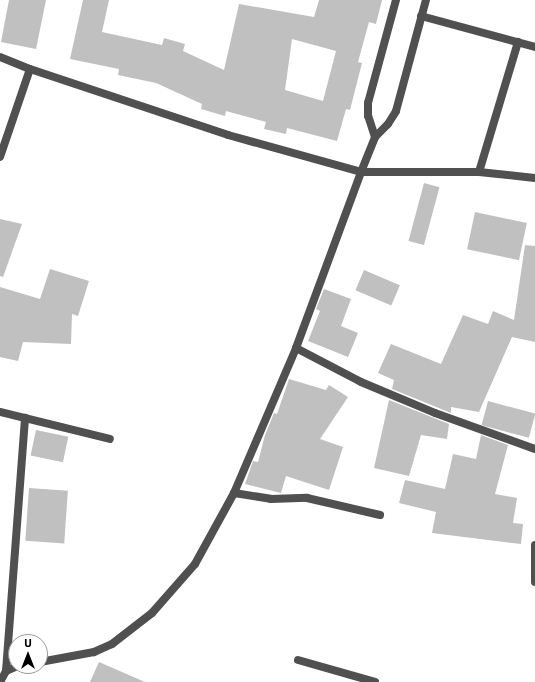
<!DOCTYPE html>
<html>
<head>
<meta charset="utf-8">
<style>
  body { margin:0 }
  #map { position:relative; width:535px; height:682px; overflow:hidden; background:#fff; font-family:"Exo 2",sans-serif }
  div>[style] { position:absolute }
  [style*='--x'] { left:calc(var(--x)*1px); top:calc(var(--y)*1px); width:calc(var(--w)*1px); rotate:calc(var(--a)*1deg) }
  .building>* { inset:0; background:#c0c0c0; transform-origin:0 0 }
  .minor>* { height:8px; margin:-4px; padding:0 4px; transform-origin:4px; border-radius:4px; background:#505050 }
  span { translate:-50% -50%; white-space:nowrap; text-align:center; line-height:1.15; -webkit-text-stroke:3px #fff; paint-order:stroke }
  .north { position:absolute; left:8px; top:634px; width:40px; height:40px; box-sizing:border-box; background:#fff; border:1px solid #999; border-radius:50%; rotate:0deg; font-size:11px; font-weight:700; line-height:16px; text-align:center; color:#000 }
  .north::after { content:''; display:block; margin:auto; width:14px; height:18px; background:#000; clip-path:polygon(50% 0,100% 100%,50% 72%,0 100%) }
</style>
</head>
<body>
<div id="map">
  <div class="building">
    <div style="clip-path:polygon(9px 0,46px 0,36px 49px,1px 42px)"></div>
    <div style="clip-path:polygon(evenodd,83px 0,109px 0,102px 32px,162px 45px,164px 38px,185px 44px,183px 51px,224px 70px,239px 4px,314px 17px,319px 0,382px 0,376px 24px,369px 22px,358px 62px,362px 63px,350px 110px,346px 109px,337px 141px,287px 128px,286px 134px,264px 129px,266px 122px,226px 111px,225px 116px,201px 109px,202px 104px,156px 83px,118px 75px,119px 69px,70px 59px,83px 0,292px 39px,336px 51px,323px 101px,285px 90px,292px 39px)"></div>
    <div style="left:424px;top:183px;width:16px;height:60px;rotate:15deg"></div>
    <div style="left:475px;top:212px;width:53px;height:38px;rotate:12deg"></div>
    <div style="clip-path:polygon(0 219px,22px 224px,3px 277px,0 276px)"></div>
    <div style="clip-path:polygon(525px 245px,535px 246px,535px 342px,512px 337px,479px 412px,451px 407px,451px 413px,392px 389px,394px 380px,378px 373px,391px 344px,441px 364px,463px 315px,488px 324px,493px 311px,514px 320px)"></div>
    <div style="clip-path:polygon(50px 269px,89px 281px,78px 316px,72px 314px,71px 344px,23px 342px,18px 361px,0 357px,0 287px,40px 299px)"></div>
    <div style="left:364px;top:270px;width:39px;height:22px;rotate:23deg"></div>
    <div style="clip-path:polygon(324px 289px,351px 299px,341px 326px,358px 333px,348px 357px,308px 341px,320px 311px,316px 309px)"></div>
    <div style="clip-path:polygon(289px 379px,326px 390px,329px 385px,348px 397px,320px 439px,343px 447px,329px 490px,286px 476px,281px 493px,245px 484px,253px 461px,258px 462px,265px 435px,274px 413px,277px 414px)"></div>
    <div style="clip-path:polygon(389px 400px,449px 424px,447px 439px,421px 435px,409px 476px,374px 468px)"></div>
    <div style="left:488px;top:401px;width:49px;height:25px;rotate:15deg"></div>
    <div style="left:36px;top:430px;width:33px;height:26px;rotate:12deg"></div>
    <div style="clip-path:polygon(481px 435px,508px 445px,495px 494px,517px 498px,513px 523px,523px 524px,521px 544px,432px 533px,436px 512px,399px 503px,405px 480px,445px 489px,453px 454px,476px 459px)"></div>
    <div style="left:29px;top:488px;width:39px;height:53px;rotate:4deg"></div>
    <div style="clip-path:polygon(99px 662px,145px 682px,90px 682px)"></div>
  </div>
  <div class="minor">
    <div style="--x:421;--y:16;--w:118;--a:15.2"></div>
    <div style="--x:0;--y:57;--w:32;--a:22"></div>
    <div style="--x:375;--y:137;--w:22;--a:-108"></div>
    <div style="--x:368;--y:116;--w:13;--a:-90"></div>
    <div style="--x:368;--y:103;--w:107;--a:-74.8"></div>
    <div style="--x:0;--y:157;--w:93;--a:-71.2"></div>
    <div style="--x:30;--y:69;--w:209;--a:18.4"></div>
    <div style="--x:228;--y:135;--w:138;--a:15.5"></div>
    <div style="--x:361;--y:172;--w:38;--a:-68"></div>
    <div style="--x:375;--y:137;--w:18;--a:-45"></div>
    <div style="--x:388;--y:124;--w:15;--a:-58"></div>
    <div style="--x:396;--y:111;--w:115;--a:-74.9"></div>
    <div style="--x:479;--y:172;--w:136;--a:-73.3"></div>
    <div style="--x:296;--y:348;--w:73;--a:27.6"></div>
    <div style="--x:361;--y:382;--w:80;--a:22.7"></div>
    <div style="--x:435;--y:413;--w:106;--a:19.8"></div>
    <div style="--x:0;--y:412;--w:113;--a:13.8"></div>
    <div style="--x:234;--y:493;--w:37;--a:9"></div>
    <div style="--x:271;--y:499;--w:36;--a:-2"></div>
    <div style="--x:307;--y:498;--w:75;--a:13.1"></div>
    <div style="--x:535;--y:545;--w:37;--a:90"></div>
    <div style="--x:298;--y:660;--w:80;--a:15.9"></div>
    <div style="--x:40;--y:662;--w:55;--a:-10.5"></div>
    <div style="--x:94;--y:652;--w:20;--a:-24"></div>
    <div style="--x:112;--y:644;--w:51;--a:-37.8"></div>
    <div style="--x:152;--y:613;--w:65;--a:-48.7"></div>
    <div style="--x:195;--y:564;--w:81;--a:-61.2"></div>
    <div style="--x:234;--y:493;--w:158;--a:-66.8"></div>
    <div style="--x:296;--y:348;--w:188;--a:-69.7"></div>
    <div style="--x:361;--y:172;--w:118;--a:0"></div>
    <div style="--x:479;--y:172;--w:56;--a:6.1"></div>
    <div style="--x:6;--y:671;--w:254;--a:-85.7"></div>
    <div style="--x:0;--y:682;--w:13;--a:-61"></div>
    <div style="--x:6;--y:671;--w:13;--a:-23"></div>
  </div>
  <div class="north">U</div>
</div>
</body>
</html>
